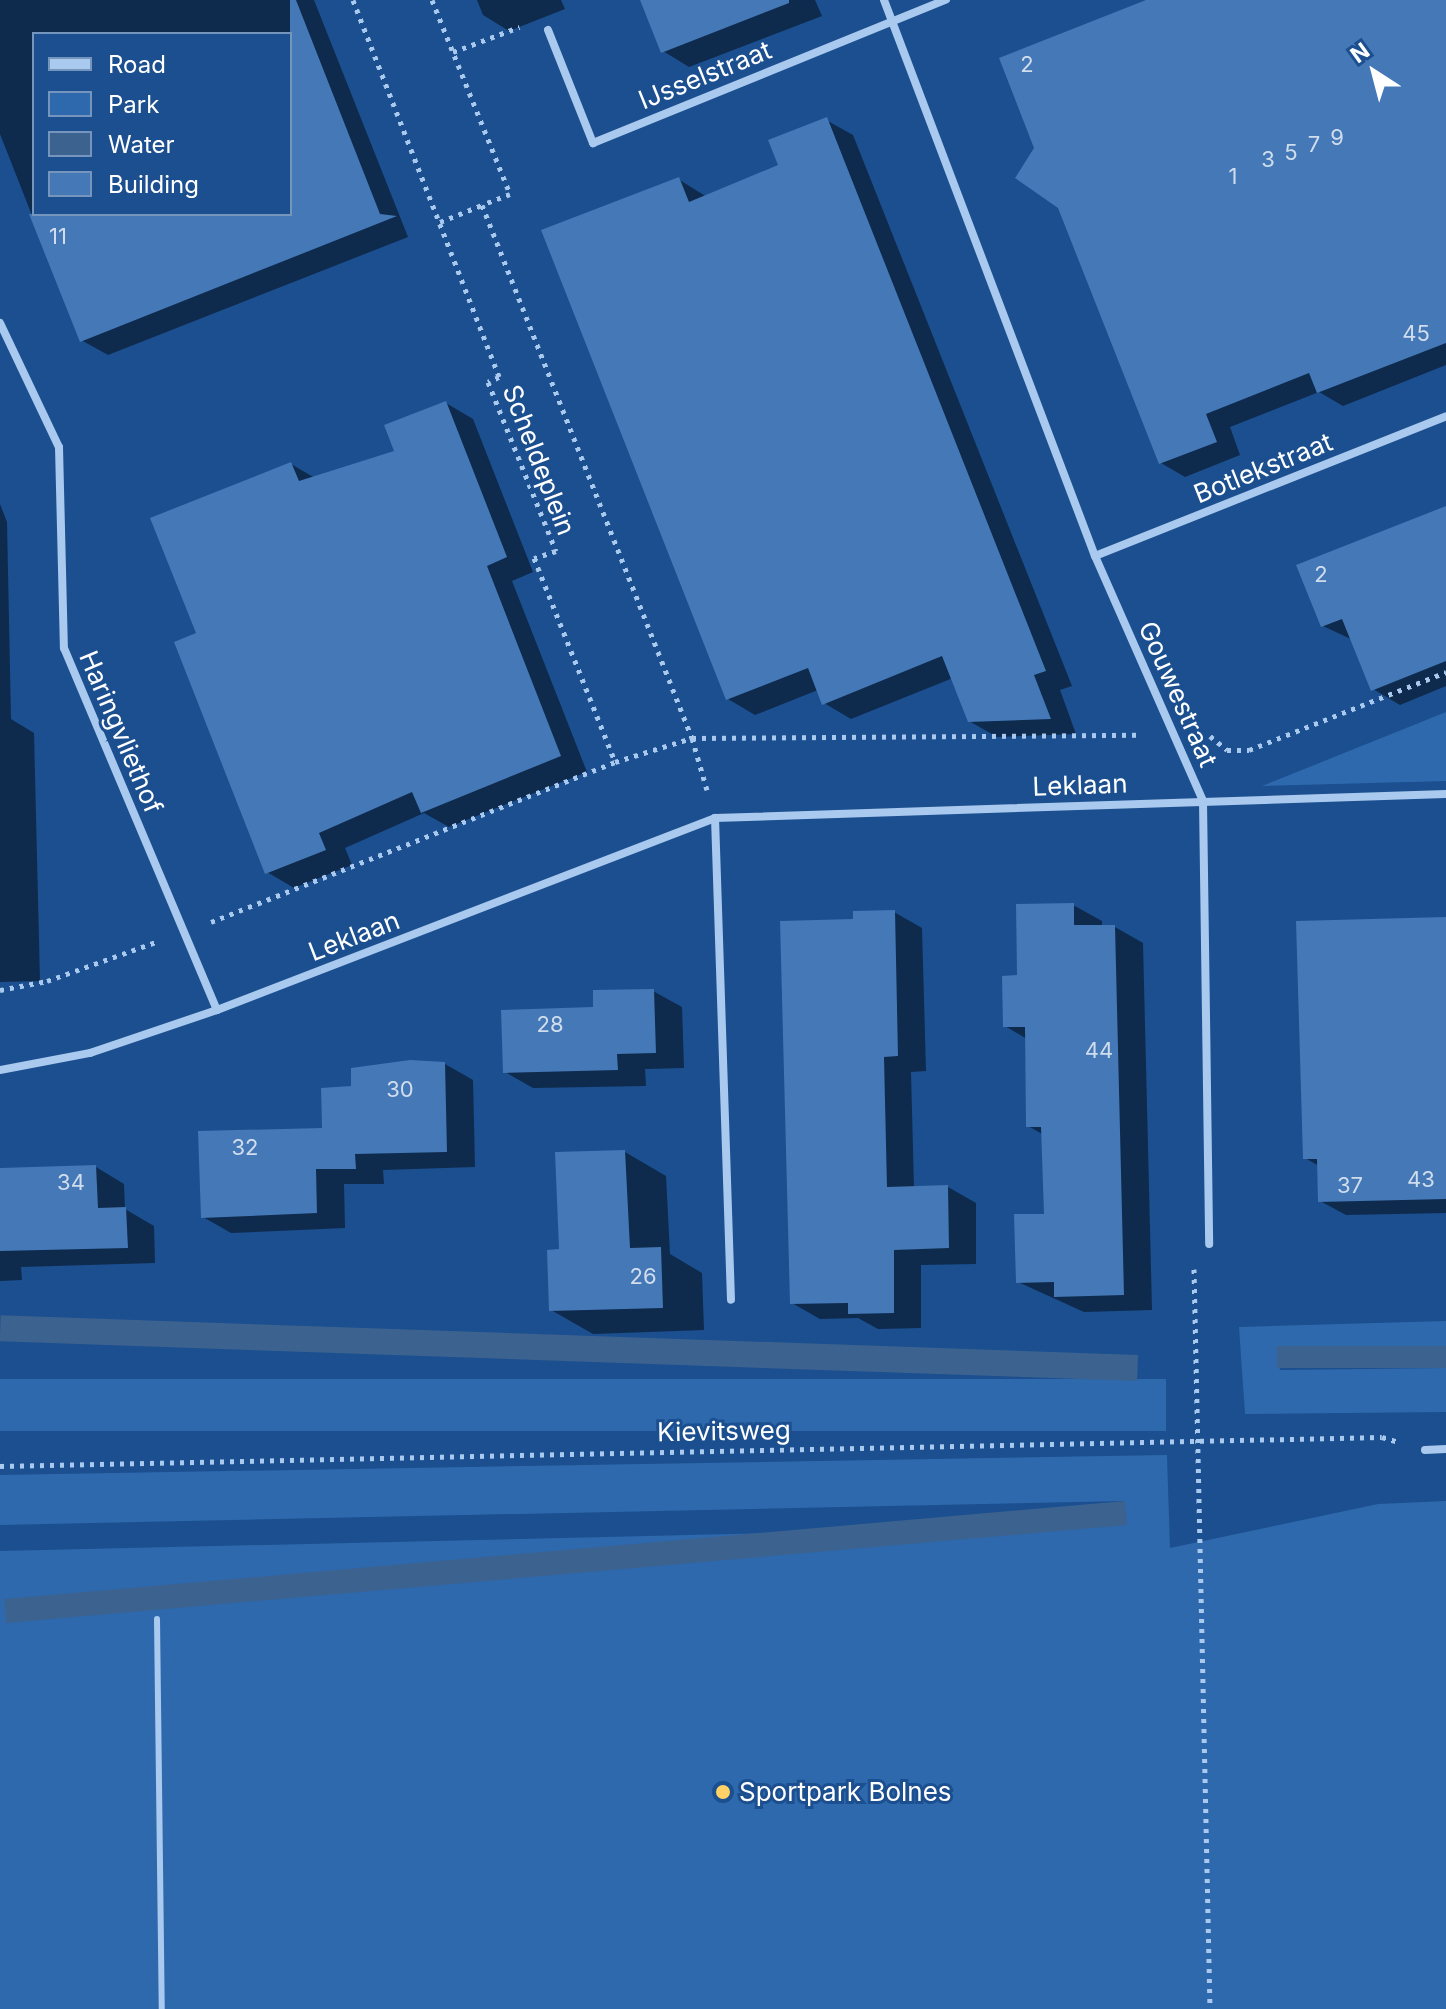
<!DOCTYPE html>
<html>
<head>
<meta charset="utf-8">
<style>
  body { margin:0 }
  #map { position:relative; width:1446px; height:2009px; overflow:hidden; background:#1b4f8f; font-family:Inter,sans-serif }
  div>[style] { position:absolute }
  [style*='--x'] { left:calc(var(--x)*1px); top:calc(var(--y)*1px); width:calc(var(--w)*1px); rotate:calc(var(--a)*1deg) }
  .green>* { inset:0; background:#2e69ad; transform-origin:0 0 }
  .water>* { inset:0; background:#3c6290; transform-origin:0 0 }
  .shadow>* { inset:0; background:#0007 }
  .building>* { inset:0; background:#4478b7 }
  .path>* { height:5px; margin-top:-2.5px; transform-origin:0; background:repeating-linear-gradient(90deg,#a9c9ee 0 4px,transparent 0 10px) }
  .service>* { height:6px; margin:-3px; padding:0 3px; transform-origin:3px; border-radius:3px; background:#a9c9ee }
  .minor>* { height:8px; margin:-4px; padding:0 4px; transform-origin:4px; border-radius:4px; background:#a9c9ee }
  .dots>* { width:22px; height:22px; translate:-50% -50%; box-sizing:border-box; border:4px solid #1b4f8f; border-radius:50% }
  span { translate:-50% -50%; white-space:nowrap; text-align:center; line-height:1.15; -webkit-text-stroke:6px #1b4f8f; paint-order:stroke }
  .number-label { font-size:22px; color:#d0dded }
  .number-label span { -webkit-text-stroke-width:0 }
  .street-label { font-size:26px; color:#fff }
  .poi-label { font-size:26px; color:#fff }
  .left { translate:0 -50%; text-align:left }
  .legend { position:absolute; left:32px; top:32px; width:260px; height:184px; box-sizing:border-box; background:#1b4f8f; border:2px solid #7695bc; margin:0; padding:10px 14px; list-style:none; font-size:24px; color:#fff }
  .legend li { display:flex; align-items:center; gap:16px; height:40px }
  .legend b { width:40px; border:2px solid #7695bc }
  .north { position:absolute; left:1334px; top:32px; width:80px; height:80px; -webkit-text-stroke:6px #1b4f8f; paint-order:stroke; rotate:324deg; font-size:22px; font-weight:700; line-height:32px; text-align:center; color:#fff }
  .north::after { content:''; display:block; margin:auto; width:28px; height:36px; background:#fff; clip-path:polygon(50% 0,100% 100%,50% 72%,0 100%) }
</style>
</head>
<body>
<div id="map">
  <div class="green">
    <div style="clip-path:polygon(1446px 712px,1446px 781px,1262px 786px)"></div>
    <div style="clip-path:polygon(1446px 1321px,1446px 1346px,1277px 1350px,1280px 1370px,1446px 1368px,1446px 1412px,1245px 1414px,1239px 1327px)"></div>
    <div style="left:1166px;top:1379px;width:52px;height:1166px;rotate:90deg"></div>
    <div style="clip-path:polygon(1167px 1455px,1170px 1548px,1378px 1504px,1446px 1501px,1446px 2009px,0 2009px,0 1551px,1126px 1525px,1124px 1501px,0 1525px,0 1475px)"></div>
  </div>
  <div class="water">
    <div style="left:1446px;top:1346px;width:22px;height:169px;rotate:90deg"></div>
    <div style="left:1138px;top:1355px;width:26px;height:1138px;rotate:92deg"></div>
    <div style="left:1125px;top:1501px;width:24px;height:1125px;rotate:85deg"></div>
  </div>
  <div class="shadow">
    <div style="clip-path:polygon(evenodd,0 0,314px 0,408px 237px,108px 355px,81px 340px,0 134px,0 0,34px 34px,290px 34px,290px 214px,34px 214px,34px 34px)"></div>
    <div style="clip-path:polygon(477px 0,561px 0,565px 9px,509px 31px,483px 15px)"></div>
    <div style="clip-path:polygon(643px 0,815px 0,822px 16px,689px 67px,663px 51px)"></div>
    <div style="clip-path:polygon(1151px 0,1446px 0,1446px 365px,1343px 406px,1319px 392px,1230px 427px,1240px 455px,1185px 477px,1161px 463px)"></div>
    <div style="clip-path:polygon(826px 120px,853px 135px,1072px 686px,1060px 690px,1076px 734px,997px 737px,969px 721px,953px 678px,851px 719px,824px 703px,818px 690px,755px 715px,728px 699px,678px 179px,707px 197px,781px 166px)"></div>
    <div style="clip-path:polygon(446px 403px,473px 419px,533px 572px,512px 581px,587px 772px,449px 827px,424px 813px,345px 848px,352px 865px,294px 888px,267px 872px,198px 634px,291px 464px,315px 478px,397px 452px)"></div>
    <div style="clip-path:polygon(0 504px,7px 522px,11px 719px,34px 733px,40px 981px,0 982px)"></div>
    <div style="clip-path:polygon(1446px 508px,1446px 686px,1400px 705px,1373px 689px,1353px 640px,1323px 626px)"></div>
    <div style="clip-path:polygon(1073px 905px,1102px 921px,1102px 927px,1115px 927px,1143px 943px,1152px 1310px,1084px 1312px,1018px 1282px,1046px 1216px,1044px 1135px,1028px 1126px,1027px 1039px,1005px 1026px,1019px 977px)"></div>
    <div style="clip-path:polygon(894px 912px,922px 928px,926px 1071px,911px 1072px,914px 1188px,948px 1187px,976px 1203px,976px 1264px,921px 1265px,921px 1328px,878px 1329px,858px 1318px,820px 1319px,792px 1303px,855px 921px)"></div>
    <div style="clip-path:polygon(1446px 919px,1446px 1213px,1346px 1215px,1320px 1201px,1319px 1166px,1305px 1158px)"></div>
    <div style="clip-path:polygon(653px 991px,682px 1007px,684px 1068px,645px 1069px,646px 1086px,533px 1088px,505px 1072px,595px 1009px)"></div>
    <div style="clip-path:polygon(445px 1064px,473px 1080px,475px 1167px,383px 1170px,384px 1184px,344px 1184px,345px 1228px,231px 1233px,203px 1217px,324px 1130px,353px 1088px)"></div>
    <div style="clip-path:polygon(625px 1152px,666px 1176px,670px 1254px,702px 1273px,704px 1330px,593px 1334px,551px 1310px,561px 1251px)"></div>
    <div style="clip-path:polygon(96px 1167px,124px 1184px,125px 1209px,154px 1226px,155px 1263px,21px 1267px,22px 1280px,0 1281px,0 1170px)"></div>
  </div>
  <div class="building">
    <div style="clip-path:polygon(290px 0,296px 0,380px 214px,397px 216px,80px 342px,29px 214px,290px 214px)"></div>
    <div style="clip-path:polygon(640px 0,789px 0,789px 3px,661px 53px)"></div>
    <div style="clip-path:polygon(1146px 0,1446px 0,1446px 343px,1317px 393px,1309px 373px,1206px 414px,1217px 442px,1159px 464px,1058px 208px,1015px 178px,1034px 148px,999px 58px)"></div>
    <div style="clip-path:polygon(827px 117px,1046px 671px,1034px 675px,1051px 719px,968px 722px,942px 656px,822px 705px,808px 668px,726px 700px,541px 230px,679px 177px,689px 202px,778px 165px,768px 140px)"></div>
    <div style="clip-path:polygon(446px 401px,507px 557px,487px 566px,561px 756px,421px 813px,412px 792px,319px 833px,326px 850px,265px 874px,174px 642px,196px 633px,150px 518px,291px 462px,299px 481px,394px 451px,384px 425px)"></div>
    <div style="clip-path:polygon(1446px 506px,1446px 661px,1371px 691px,1342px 619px,1321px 627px,1296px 565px)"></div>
    <div style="clip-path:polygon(1074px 903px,1074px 925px,1115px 925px,1124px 1295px,1054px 1297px,1054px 1282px,1016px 1283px,1014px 1214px,1044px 1214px,1041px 1127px,1026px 1127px,1025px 1027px,1003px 1027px,1002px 976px,1017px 975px,1016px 904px)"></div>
    <div style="clip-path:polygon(895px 910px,898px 1056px,884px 1057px,887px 1187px,948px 1185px,949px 1248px,894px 1250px,894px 1313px,848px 1314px,848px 1303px,790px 1304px,780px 921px,853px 919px,853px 911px)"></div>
    <div style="clip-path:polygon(1446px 917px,1446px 1199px,1318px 1202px,1317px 1159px,1303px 1159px,1296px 921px)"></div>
    <div style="clip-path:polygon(654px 989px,656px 1053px,617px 1054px,618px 1070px,503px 1073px,501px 1010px,593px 1007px,593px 990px)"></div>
    <div style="clip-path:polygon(410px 1060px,445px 1062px,447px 1152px,355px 1154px,356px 1169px,316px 1169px,317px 1213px,201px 1218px,198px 1131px,322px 1128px,321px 1088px,351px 1086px,351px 1068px)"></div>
    <div style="clip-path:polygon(625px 1150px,630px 1248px,661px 1247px,663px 1308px,549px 1311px,547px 1250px,559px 1249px,555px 1152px)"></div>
    <div style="clip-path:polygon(96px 1165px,98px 1208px,126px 1207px,128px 1248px,0 1251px,0 1168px)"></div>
  </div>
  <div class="path">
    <div style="--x:353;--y:0;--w:404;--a:68.8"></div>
    <div style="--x:499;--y:377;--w:12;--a:156"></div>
    <div style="--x:488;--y:382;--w:182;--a:68.1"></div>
    <div style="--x:556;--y:551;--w:23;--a:162"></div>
    <div style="--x:534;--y:558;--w:219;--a:68.3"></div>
    <div style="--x:615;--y:762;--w:81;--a:-17.3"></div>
    <div style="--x:692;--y:738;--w:449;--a:-0.4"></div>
    <div style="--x:432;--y:0;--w:209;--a:68.1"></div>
    <div style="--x:510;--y:194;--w:30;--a:159"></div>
    <div style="--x:482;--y:205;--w:573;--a:68.5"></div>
    <div style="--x:692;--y:738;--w:54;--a:73.9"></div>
    <div style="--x:453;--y:52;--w:71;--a:-20.7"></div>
    <div style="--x:440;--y:222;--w:45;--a:-22"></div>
    <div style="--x:1210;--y:736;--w:22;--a:39"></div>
    <div style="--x:1227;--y:750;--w:22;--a:0"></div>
    <div style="--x:1249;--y:750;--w:212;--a:-21.6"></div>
    <div style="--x:211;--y:922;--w:435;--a:-21.6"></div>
    <div style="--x:0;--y:990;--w:48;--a:-10.8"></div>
    <div style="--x:47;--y:981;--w:116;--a:-19.7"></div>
    <div style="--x:1194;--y:1269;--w:740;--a:88.76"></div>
    <div style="--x:0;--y:1466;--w:1382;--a:-1.2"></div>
    <div style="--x:1382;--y:1437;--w:17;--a:17"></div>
  </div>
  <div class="service">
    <div style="--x:157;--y:1619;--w:390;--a:89.3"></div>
  </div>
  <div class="minor">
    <div style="--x:884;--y:0;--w:595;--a:69.22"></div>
    <div style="--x:1095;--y:556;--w:268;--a:66.2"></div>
    <div style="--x:1203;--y:801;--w:443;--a:89.2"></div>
    <div style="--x:548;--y:30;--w:122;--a:68.3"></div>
    <div style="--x:593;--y:143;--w:381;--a:-22.1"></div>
    <div style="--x:0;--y:323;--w:137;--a:64.6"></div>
    <div style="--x:59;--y:447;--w:201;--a:88.6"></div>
    <div style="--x:64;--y:648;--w:393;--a:67.1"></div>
    <div style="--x:1095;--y:556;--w:378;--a:-21.7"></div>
    <div style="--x:715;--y:818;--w:482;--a:88.1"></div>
    <div style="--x:0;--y:1070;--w:92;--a:-10.7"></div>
    <div style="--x:90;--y:1053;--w:134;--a:-18.7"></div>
    <div style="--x:217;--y:1010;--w:534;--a:-21.08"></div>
    <div style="--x:715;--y:818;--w:731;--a:-1.88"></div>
    <div style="--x:1425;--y:1450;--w:21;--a:-3"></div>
  </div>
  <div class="dots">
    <div style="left:723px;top:1792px;background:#ffd166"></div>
  </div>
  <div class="number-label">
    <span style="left:1027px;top:65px">2</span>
    <span style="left:1337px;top:138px">9</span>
    <span style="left:1314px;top:145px">7</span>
    <span style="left:1291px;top:153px">5</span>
    <span style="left:1268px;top:160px">3</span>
    <span style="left:1233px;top:177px">1</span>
    <span style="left:58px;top:237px">11</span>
    <span style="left:1416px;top:334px">45</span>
    <span style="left:1321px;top:575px">2</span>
    <span style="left:550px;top:1025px">28</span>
    <span style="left:1099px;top:1051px">44</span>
    <span style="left:400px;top:1090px">30</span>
    <span style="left:245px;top:1148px">32</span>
    <span style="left:1421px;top:1180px">43</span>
    <span style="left:71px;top:1183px">34</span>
    <span style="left:1350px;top:1186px">37</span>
    <span style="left:643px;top:1277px">26</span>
  </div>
  <div class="street-label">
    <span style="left:705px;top:75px;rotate:-22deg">IJsselstraat</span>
    <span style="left:539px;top:460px;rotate:69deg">Scheldeplein</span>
    <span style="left:1263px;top:468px;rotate:-22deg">Botlekstraat</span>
    <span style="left:1178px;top:694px;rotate:66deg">Gouwestraat</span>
    <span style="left:121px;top:732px;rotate:67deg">Haringvliethof</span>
    <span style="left:1080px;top:785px;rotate:-2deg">Leklaan</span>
    <span style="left:354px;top:936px;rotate:-21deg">Leklaan</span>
    <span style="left:724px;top:1431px;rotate:-1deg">Kievitsweg</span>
  </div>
  <div class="poi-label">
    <span class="left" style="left:739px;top:1792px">Sportpark Bolnes</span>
  </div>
  <ul class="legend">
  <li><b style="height:10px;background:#a9c9ee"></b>Road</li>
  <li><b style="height:22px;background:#2e69ad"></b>Park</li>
  <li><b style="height:22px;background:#3c6290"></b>Water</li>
  <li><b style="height:22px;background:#4478b7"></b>Building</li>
  </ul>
  <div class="north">N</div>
</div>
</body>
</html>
